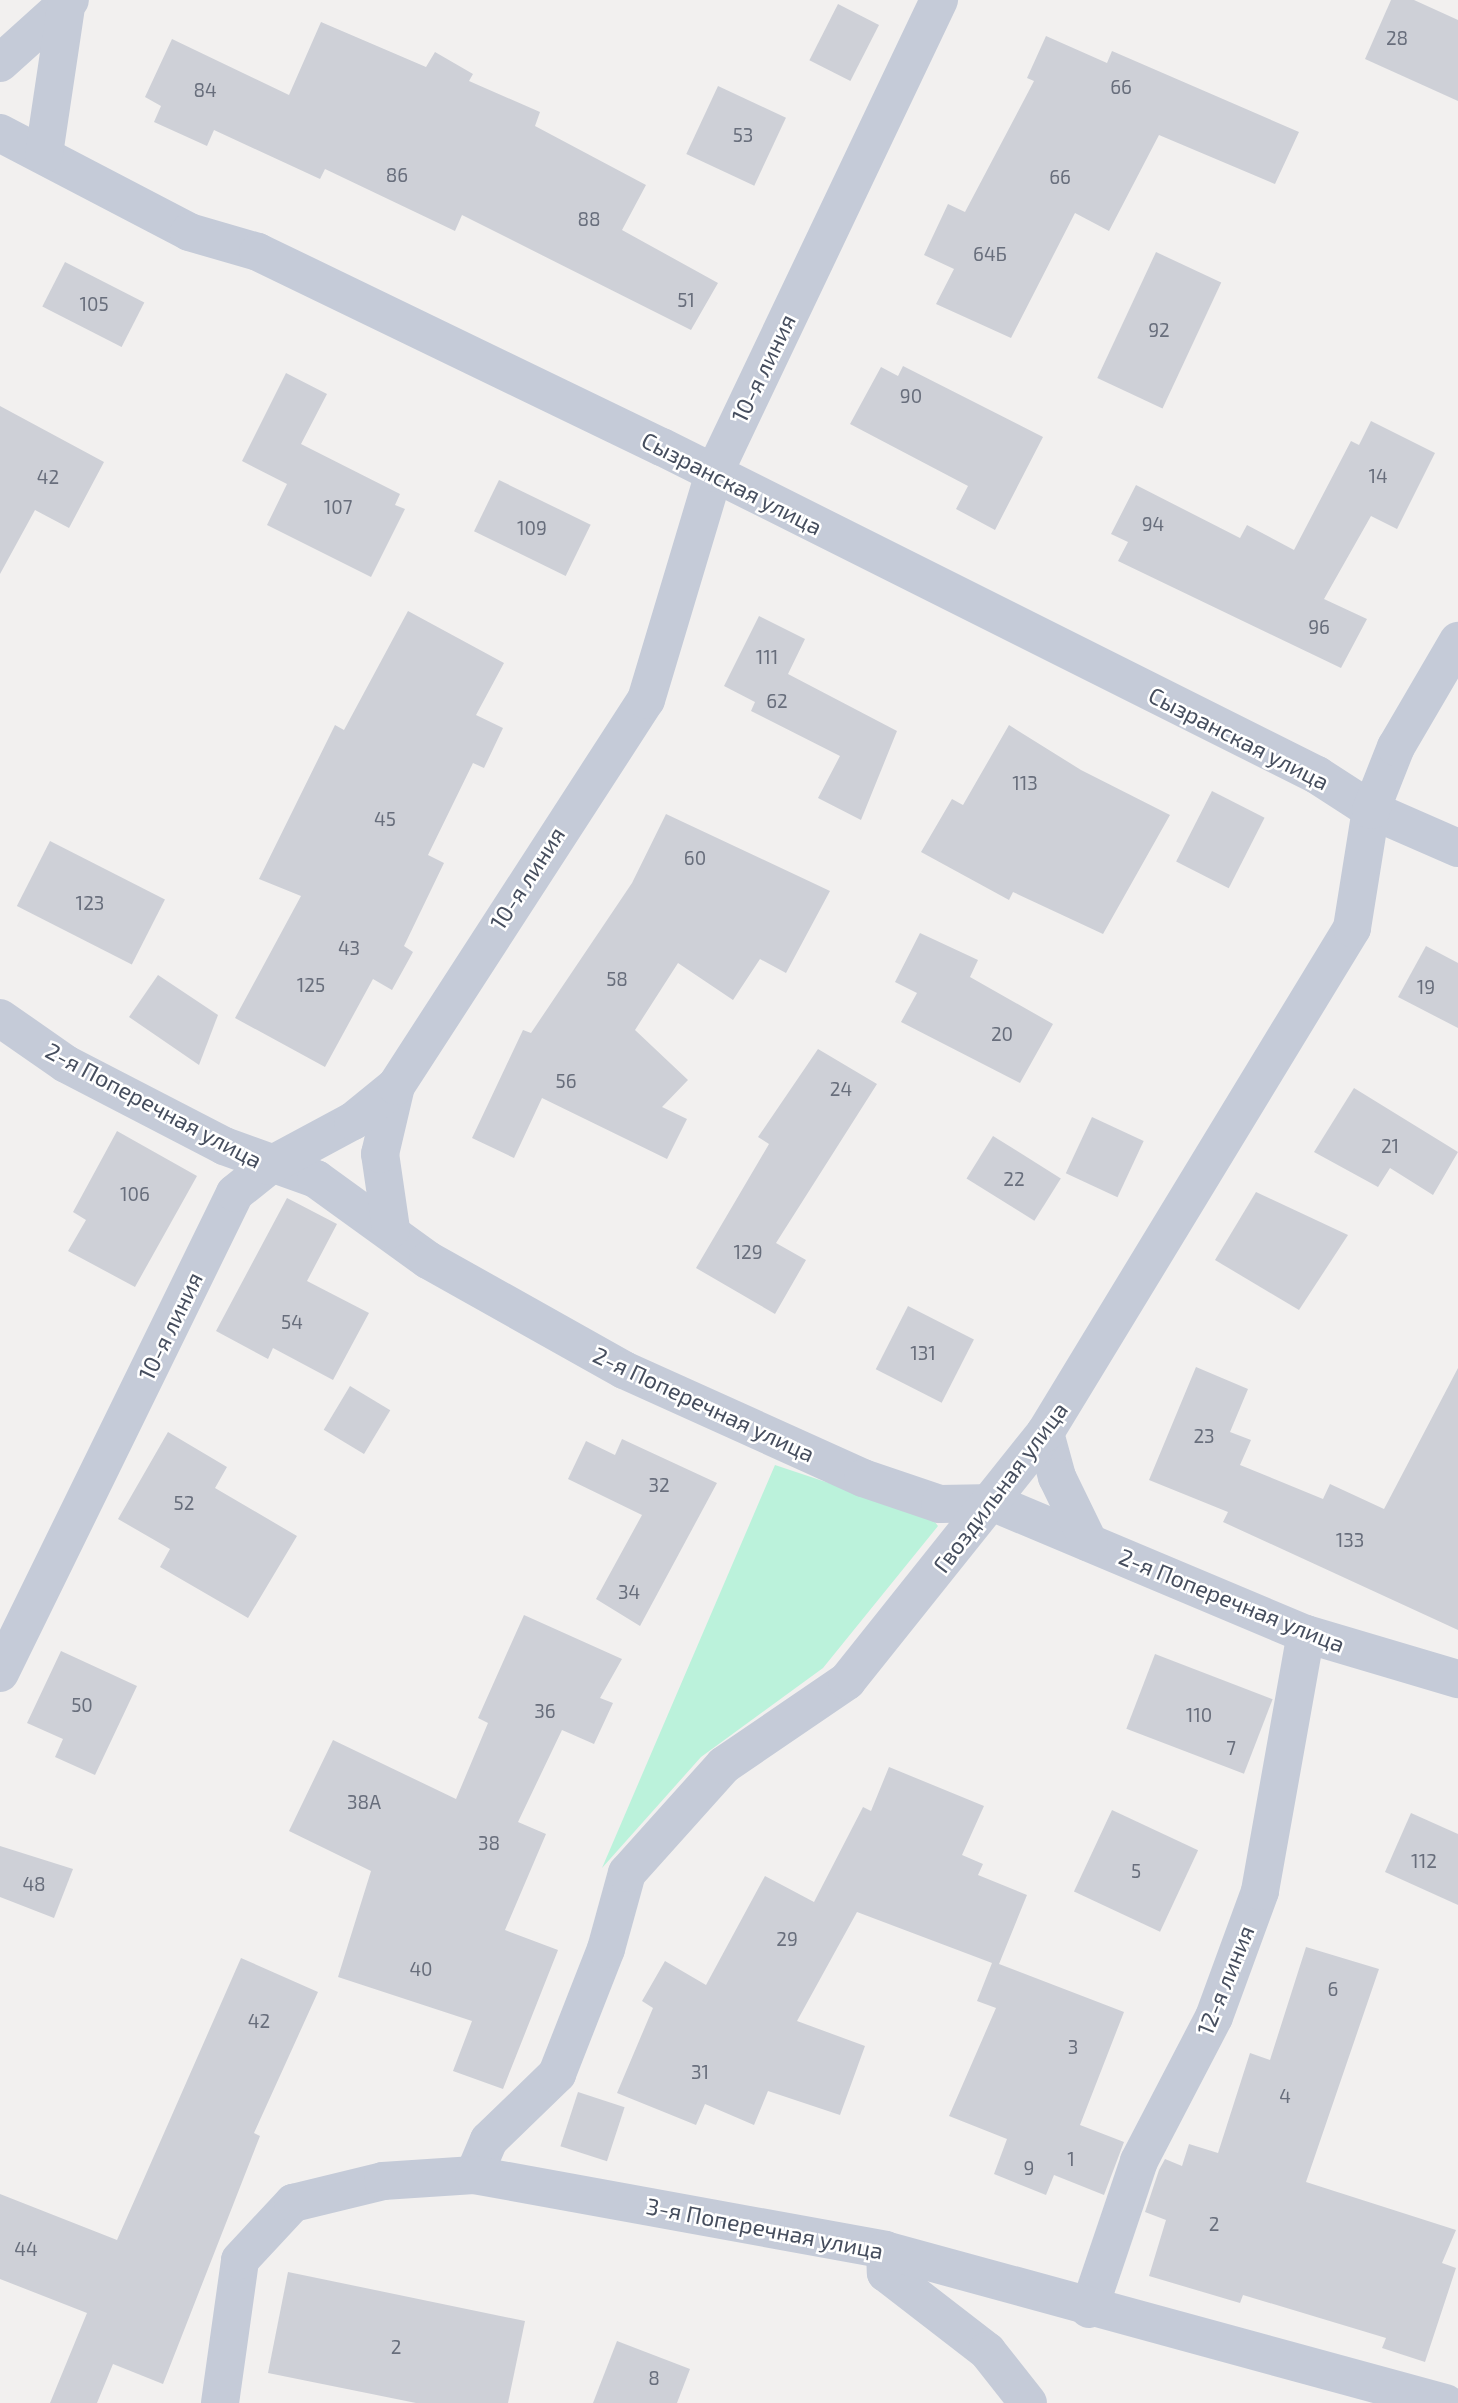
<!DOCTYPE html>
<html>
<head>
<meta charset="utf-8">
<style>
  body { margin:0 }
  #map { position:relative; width:1458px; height:2403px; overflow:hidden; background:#f2f0ef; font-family:"Exo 2",sans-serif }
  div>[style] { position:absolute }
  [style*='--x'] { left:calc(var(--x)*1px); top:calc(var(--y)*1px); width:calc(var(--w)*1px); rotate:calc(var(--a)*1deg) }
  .green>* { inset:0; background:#bbf2db }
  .building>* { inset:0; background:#ced0d7; transform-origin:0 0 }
  .minor>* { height:38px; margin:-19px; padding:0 19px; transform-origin:19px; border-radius:19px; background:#c5cbd8 }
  span { translate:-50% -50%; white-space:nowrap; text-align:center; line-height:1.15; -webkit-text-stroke:5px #fff; paint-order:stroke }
  .number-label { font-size:19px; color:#686e7c }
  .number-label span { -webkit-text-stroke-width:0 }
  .street-label { font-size:23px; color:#464e5e }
</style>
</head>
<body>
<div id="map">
  <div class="green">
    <div style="clip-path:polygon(775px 1465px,931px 1517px,938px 1526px,823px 1668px,701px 1757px,602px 1868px)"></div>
  </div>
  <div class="building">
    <div style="clip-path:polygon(1391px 0,1414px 0,1458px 20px,1458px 101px,1365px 59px)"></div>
    <div style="left:838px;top:4px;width:46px;height:63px;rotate:27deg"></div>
    <div style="clip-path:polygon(321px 22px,426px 67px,435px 52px,473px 74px,469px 81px,540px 112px,535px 126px,646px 185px,622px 230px,718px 283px,691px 330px,462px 215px,455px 231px,325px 169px,320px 179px,214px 130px,207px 146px,154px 122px,161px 106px,145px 97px,172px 39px,289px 95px)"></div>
    <div style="clip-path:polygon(1046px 36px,1107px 63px,1112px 51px,1299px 132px,1275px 184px,1159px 135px,1109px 231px,1075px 213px,1011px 338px,936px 304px,954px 269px,924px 255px,948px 204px,965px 212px,1034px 81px,1027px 78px)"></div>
    <div style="left:718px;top:86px;width:75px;height:75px;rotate:25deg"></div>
    <div style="left:1156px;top:252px;width:72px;height:139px;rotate:25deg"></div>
    <div style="left:65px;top:262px;width:89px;height:50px;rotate:27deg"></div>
    <div style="clip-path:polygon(903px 366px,1043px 437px,995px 530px,956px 509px,968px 486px,850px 424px,881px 367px,898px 376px)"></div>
    <div style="clip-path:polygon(286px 373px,327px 394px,301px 444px,400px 494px,395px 505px,405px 509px,371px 577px,267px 525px,287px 484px,242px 461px)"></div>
    <div style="clip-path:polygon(0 406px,104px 462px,69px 528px,35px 510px,0 574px)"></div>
    <div style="clip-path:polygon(1371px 421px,1435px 453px,1397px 529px,1371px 516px,1324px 599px,1367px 619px,1341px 668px,1118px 561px,1128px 542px,1111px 534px,1136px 485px,1240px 538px,1247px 525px,1294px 550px,1351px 441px,1359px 445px)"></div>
    <div style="left:499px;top:480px;width:102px;height:57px;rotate:26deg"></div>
    <div style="clip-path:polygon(408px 611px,504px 663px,476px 715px,503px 728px,484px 768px,473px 763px,428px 855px,444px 863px,404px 946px,413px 952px,392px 990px,373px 979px,325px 1067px,235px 1018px,301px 896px,259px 879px,335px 725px,344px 730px)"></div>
    <div style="clip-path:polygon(759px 616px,805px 639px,788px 674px,897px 731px,861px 820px,818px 798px,840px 756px,751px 711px,755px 702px,724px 686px)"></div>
    <div style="clip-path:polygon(1009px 725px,1081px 770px,1170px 815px,1103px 934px,1013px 892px,1009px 900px,921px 852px,952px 799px,963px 805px)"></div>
    <div style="left:1212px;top:791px;width:59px;height:79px;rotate:27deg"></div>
    <div style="clip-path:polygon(666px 814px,830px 891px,786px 973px,760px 959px,733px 1000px,678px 963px,635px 1030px,688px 1080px,662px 1107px,687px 1119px,667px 1159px,542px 1098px,514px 1158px,472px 1138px,523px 1030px,531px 1033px,632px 883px)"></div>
    <div style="left:50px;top:841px;width:129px;height:73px;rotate:27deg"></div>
    <div style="clip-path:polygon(920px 933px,978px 960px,970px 977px,1053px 1024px,1020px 1083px,901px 1022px,917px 993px,895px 982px)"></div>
    <div style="clip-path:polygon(1426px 946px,1458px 963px,1458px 1028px,1398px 997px)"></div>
    <div style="clip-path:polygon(158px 975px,218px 1015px,199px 1065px,129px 1017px)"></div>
    <div style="clip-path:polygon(818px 1049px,877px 1084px,776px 1243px,806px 1260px,775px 1314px,696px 1268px,769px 1144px,758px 1137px)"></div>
    <div style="clip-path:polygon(1354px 1088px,1458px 1152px,1433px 1195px,1390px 1168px,1378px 1187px,1314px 1152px)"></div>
    <div style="left:1092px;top:1117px;width:57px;height:62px;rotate:25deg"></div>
    <div style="clip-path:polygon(117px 1131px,197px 1176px,135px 1287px,68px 1251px,86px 1220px,73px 1212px)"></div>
    <div style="left:993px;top:1136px;width:80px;height:50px;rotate:32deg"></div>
    <div style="clip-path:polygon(1256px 1192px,1348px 1235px,1299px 1310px,1215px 1260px)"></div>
    <div style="clip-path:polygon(287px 1198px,337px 1224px,307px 1281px,369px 1313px,333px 1380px,273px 1348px,268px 1359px,216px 1331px)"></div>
    <div style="left:908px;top:1306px;width:74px;height:71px;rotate:27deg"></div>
    <div style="clip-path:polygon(1196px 1367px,1248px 1389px,1230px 1432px,1251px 1440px,1240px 1465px,1323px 1499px,1330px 1484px,1384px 1509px,1458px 1368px,1458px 1630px,1223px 1522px,1228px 1512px,1149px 1480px)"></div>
    <div style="left:350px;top:1386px;width:47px;height:51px;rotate:31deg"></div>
    <div style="clip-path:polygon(168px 1432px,227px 1467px,215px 1488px,297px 1536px,248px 1618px,160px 1567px,170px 1549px,118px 1519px)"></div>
    <div style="clip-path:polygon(622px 1439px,717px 1483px,640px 1626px,596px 1599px,642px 1515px,568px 1479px,586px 1441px,615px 1455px)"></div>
    <div style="clip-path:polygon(524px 1615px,622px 1659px,600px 1698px,613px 1703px,594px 1744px,562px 1730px,518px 1822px,546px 1834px,505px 1930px,558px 1950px,503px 2089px,453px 2071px,472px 2021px,338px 1977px,371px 1871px,289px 1831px,333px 1740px,456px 1799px,488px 1723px,478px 1718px)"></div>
    <div style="clip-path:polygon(61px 1651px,137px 1686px,95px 1775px,55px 1757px,63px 1739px,27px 1723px)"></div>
    <div style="left:1155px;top:1654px;width:126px;height:80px;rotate:21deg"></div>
    <div style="clip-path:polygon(889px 1767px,984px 1806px,962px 1855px,983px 1864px,978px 1875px,1027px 1895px,999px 1964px,1124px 2012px,1080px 2125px,1124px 2142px,1104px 2195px,1054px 2175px,1046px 2195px,994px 2174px,1007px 2139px,949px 2116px,996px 2008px,977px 2001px,992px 1963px,857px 1912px,797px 2021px,865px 2046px,840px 2115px,768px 2091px,754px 2125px,705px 2104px,696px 2125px,617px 2093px,653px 2008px,642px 2001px,665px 1961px,706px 1985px,765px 1876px,814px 1902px,863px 1807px,871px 1811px)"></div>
    <div style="left:1112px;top:1810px;width:95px;height:90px;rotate:25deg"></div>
    <div style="clip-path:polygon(1411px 1813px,1458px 1834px,1458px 1905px,1385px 1872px)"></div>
    <div style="clip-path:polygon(0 1846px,73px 1869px,54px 1918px,0 1897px)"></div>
    <div style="clip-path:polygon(1306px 1947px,1379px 1969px,1306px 2182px,1456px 2230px,1442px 2263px,1456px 2268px,1425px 2362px,1382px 2348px,1386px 2338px,1243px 2295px,1240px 2303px,1149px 2276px,1166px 2220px,1145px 2212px,1159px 2170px,1165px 2159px,1182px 2166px,1189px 2144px,1218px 2153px,1250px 2053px,1270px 2060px)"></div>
    <div style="clip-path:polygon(241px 1958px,318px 1992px,254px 2133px,260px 2136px,163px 2384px,113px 2364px,97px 2403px,50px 2403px,87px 2313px,0 2279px,0 2194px,117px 2240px)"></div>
    <div style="left:578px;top:2092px;width:49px;height:57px;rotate:18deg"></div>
    <div style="clip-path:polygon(288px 2272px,525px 2321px,508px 2403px,416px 2403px,268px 2373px)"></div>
    <div style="clip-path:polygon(617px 2341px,690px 2369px,677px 2403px,593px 2403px)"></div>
  </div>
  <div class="minor">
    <div style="--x:0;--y:63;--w:94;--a:-42"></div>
    <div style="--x:0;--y:133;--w:213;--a:27.6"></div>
    <div style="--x:189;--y:232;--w:72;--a:16.2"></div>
    <div style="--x:258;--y:252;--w:449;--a:25.8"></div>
    <div style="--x:662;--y:447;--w:733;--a:26.6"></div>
    <div style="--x:1317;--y:775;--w:64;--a:32.9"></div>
    <div style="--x:1371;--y:810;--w:95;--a:23.6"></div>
    <div style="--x:44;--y:154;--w:149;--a:-81.5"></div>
    <div style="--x:0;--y:1018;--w:80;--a:34.9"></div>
    <div style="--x:66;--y:1064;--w:178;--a:27.4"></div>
    <div style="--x:224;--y:1146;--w:98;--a:19.7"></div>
    <div style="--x:316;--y:1179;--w:138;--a:35.9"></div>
    <div style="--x:428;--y:1260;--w:225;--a:29.3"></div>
    <div style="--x:624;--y:1370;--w:262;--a:24.3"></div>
    <div style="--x:863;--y:1478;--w:81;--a:18.7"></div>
    <div style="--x:940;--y:1504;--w:54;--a:-1.1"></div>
    <div style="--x:994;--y:1503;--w:338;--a:22.8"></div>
    <div style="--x:1306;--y:1634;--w:159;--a:16.5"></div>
    <div style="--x:391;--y:1229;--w:76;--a:-98.3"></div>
    <div style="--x:380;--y:1154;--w:70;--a:-76.8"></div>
    <div style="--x:1045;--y:1433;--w:46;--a:74.7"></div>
    <div style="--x:1057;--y:1477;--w:73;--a:64.1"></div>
    <div style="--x:0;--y:1673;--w:534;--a:-63.91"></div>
    <div style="--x:235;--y:1193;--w:43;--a:-38.5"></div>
    <div style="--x:269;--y:1166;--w:95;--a:-28.2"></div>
    <div style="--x:353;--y:1121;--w:55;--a:-39.1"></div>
    <div style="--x:396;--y:1086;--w:460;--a:-57.1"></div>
    <div style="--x:646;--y:700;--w:237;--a:-73.3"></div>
    <div style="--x:714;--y:473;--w:524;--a:-64.56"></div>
    <div style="--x:474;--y:2175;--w:38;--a:-67"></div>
    <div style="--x:489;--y:2140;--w:95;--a:-44.1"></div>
    <div style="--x:557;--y:2074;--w:134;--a:-68.6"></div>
    <div style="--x:606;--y:1949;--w:79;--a:-74.6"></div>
    <div style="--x:627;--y:1873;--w:145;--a:-48.1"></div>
    <div style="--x:724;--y:1765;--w:149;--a:-34.3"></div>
    <div style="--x:847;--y:1681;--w:317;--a:-51.4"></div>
    <div style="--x:1045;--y:1433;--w:591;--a:-58.7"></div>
    <div style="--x:1352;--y:928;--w:120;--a:-80.9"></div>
    <div style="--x:1371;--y:810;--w:68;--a:-68.4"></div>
    <div style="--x:1396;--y:747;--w:123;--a:-59.7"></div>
    <div style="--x:885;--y:2250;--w:23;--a:88"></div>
    <div style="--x:886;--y:2273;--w:128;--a:37.7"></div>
    <div style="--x:987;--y:2351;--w:66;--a:51.7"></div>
    <div style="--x:1089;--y:2309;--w:156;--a:-71.3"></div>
    <div style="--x:1139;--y:2161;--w:162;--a:-62.5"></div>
    <div style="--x:1214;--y:2017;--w:134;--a:-69.9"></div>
    <div style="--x:1260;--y:1891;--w:261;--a:-79.9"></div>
    <div style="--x:220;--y:2403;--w:144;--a:-82"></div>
    <div style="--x:240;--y:2260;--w:78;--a:-47.1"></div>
    <div style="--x:293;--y:2203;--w:93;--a:-13.7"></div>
    <div style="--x:383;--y:2181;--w:91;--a:-3.8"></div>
    <div style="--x:474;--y:2175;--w:418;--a:10.3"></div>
    <div style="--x:885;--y:2250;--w:581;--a:15.28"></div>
  </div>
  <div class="number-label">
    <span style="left:1397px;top:38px">28</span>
    <span style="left:1121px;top:87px">66</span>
    <span style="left:205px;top:90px">84</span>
    <span style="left:743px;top:135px">53</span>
    <span style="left:397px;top:175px">86</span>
    <span style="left:1060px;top:177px">66</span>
    <span style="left:589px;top:219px">88</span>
    <span style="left:990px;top:254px">64Б</span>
    <span style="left:686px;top:300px">51</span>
    <span style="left:94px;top:304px">105</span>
    <span style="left:1159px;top:330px">92</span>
    <span style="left:911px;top:396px">90</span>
    <span style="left:1378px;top:476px">14</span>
    <span style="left:48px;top:477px">42</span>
    <span style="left:338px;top:507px">107</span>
    <span style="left:1153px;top:524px">94</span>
    <span style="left:532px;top:528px">109</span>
    <span style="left:1319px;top:627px">96</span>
    <span style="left:767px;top:657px">111</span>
    <span style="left:777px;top:701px">62</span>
    <span style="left:1025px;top:783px">113</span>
    <span style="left:385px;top:819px">45</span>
    <span style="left:695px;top:858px">60</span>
    <span style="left:90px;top:903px">123</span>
    <span style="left:349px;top:948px">43</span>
    <span style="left:617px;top:979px">58</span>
    <span style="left:311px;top:985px">125</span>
    <span style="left:1426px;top:987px">19</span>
    <span style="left:1002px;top:1034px">20</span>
    <span style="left:566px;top:1081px">56</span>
    <span style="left:841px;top:1089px">24</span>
    <span style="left:1390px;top:1146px">21</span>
    <span style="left:1014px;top:1179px">22</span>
    <span style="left:135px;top:1194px">106</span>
    <span style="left:748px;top:1252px">129</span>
    <span style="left:292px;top:1322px">54</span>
    <span style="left:923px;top:1353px">131</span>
    <span style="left:1204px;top:1436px">23</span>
    <span style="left:659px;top:1485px">32</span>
    <span style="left:184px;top:1503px">52</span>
    <span style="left:1350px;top:1540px">133</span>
    <span style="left:629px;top:1592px">34</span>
    <span style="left:82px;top:1705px">50</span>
    <span style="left:545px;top:1711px">36</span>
    <span style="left:1199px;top:1715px">110</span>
    <span style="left:1231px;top:1748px">7</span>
    <span style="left:364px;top:1802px">38А</span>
    <span style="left:489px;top:1843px">38</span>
    <span style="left:1424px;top:1861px">112</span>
    <span style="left:1136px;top:1871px">5</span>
    <span style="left:34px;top:1884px">48</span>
    <span style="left:787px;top:1939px">29</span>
    <span style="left:421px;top:1969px">40</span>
    <span style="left:1333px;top:1989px">6</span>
    <span style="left:259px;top:2021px">42</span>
    <span style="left:1073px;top:2047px">3</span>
    <span style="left:700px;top:2072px">31</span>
    <span style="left:1285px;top:2096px">4</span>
    <span style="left:1071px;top:2159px">1</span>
    <span style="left:1029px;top:2168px">9</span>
    <span style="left:1214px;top:2224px">2</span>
    <span style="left:26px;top:2249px">44</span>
    <span style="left:396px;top:2347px">2</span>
    <span style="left:654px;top:2378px">8</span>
  </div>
  <div class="street-label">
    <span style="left:763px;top:368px;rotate:-64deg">10-я линия</span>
    <span style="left:732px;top:483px;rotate:27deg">Сызранская улица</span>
    <span style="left:1239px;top:738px;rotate:27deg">Сызранская улица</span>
    <span style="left:527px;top:878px;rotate:-57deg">10-я линия</span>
    <span style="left:154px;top:1105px;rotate:28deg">2-я Поперечная улица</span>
    <span style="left:170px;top:1326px;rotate:-64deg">10-я линия</span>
    <span style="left:704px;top:1404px;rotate:25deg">2-я Поперечная улица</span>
    <span style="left:1000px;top:1487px;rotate:-53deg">Гвоздильная улица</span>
    <span style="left:1232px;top:1600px;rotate:22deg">2-я Поперечная улица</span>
    <span style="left:1225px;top:1980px;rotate:-68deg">12-я линия</span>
    <span style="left:765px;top:2228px;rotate:11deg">3-я Поперечная улица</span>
  </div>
</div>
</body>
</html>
